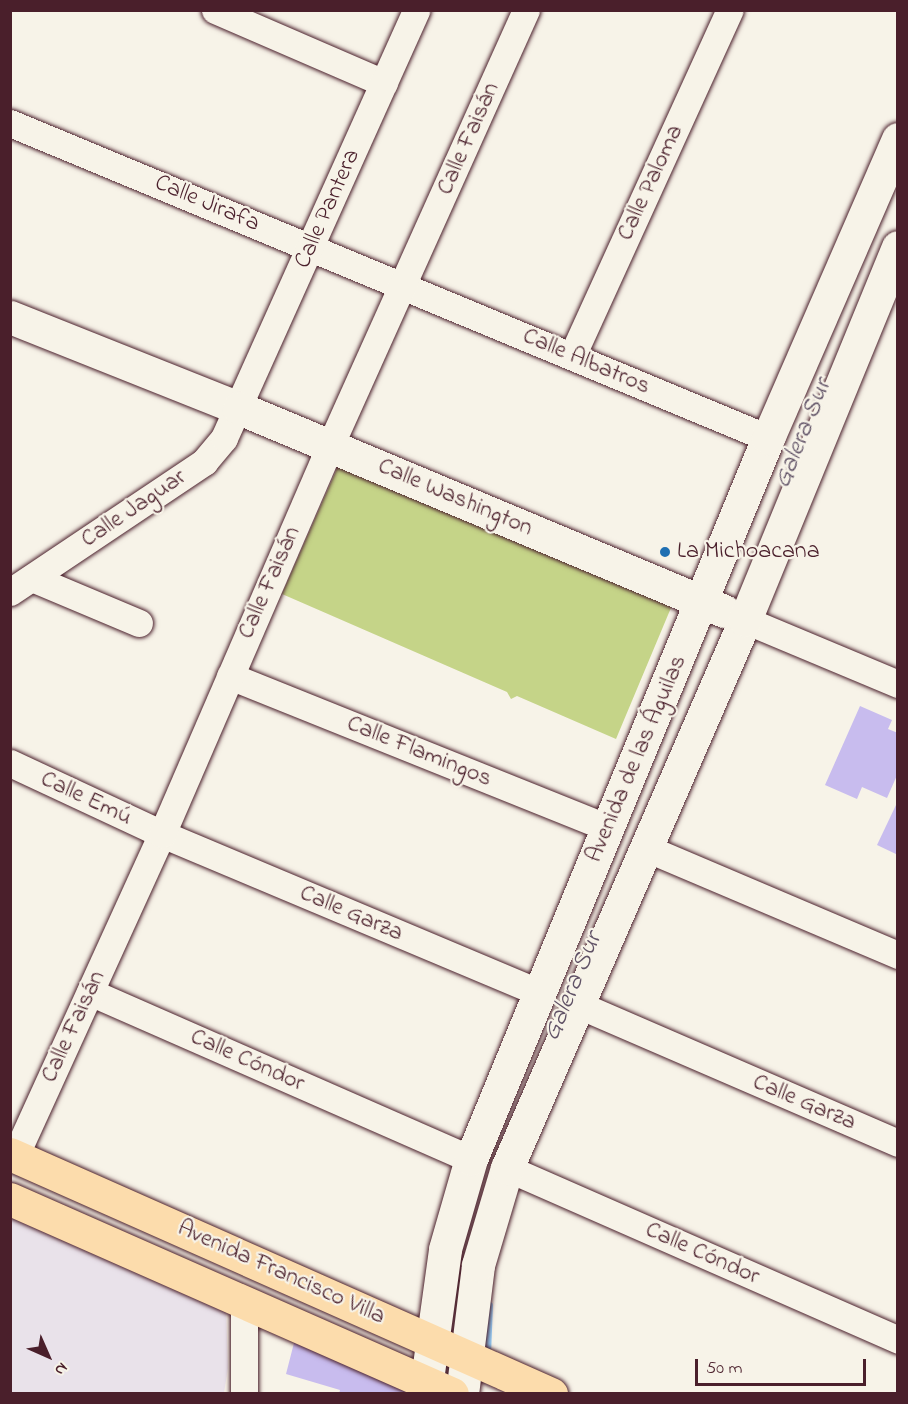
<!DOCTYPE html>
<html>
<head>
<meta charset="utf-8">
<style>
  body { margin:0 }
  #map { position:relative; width:908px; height:1404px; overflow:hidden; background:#f7f3e8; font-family:"Indie Flower",sans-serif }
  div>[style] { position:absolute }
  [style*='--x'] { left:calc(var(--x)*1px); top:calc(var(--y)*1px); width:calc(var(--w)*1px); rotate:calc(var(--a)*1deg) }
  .built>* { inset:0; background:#e9e2ea }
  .green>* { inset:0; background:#c5d488 }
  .stream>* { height:7px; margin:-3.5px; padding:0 3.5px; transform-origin:3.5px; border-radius:3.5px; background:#93c8f1 }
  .building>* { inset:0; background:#c8bcee }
  .roads { filter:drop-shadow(0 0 2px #4a1f2b) drop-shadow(0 0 2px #4a1f2b) }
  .street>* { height:27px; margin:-13.5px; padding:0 13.5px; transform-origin:13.5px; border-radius:13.5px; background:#f7f3e8 }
  .secondary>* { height:33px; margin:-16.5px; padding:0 16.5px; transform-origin:16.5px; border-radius:16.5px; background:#f7f3e8 }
  .primary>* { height:33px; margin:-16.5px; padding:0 16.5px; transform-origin:16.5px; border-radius:16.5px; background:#fcdcac }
  .dots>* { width:16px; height:16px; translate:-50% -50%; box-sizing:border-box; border:3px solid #f7f3e8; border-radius:50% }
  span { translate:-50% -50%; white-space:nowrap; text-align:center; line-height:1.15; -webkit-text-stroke:4.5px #f7f3e8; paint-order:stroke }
  .street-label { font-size:24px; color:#4a1f2b }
  .poi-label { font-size:24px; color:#4a1f2b }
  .left { translate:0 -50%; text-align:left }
  .water-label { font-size:26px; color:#605266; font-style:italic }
  .frame { position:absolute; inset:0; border:12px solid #4a1f2b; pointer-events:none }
  .north { position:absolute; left:18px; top:1326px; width:60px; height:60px; -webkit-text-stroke:4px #f7f3e8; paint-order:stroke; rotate:135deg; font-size:16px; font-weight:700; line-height:24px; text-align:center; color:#4a1f2b }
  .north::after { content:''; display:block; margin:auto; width:21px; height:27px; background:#4a1f2b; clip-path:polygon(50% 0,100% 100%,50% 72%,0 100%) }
  .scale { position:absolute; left:695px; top:1359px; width:171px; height:27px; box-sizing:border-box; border:3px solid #4a1f2b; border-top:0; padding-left:8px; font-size:18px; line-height:21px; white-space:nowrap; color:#4a1f2b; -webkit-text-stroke:4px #f7f3e8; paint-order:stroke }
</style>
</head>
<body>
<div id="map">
  <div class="built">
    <div style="clip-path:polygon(10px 1214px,226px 1308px,228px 1368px,224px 1393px,11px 1393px)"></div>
  </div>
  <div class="green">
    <div style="clip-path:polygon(339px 464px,673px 603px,616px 739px,517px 696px,511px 699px,507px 692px,282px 594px)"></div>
  </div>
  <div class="stream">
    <div style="--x:487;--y:1354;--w:49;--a:-87.7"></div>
  </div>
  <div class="building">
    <div style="clip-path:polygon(860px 706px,892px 720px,888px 729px,898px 733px,898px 773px,887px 798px,862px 787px,857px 799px,825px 785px)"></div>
    <div style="clip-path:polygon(896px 805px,898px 806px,898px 855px,877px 845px)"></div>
    <div style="clip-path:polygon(295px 1339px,411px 1384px,408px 1394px,339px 1394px,340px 1390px,286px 1374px)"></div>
  </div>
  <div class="roads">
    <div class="street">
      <div style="--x:215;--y:10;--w:184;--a:23.4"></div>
      <div style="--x:10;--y:123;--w:821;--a:22.57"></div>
      <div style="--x:572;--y:356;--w:380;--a:-65.5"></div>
      <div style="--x:32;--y:578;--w:116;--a:22.8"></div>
      <div style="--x:10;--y:592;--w:234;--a:-33.8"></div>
      <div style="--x:204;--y:462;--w:31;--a:-50"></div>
      <div style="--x:224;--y:438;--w:469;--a:-65.8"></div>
      <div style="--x:745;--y:620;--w:166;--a:22.7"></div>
      <div style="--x:230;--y:676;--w:407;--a:21.9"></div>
      <div style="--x:10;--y:763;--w:168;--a:25"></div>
      <div style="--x:162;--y:834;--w:410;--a:22.8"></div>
      <div style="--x:646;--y:848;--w:274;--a:23"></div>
      <div style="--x:90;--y:992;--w:416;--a:23.7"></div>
      <div style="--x:579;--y:1005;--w:348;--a:23.4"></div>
      <div style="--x:15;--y:1156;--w:354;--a:-65.5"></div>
      <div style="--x:162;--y:834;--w:423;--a:-66.6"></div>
      <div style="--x:330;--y:446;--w:478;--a:-65.8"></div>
      <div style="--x:507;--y:1168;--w:427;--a:23.7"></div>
      <div style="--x:244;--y:1304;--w:90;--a:90"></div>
    </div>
    <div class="secondary">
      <div style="--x:10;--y:317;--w:246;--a:21.7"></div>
      <div style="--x:239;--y:408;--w:526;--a:22.71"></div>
      <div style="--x:425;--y:1394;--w:146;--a:-82.1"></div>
      <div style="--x:445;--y:1249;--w:94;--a:-73.9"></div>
      <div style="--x:471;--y:1159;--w:780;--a:-67.61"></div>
      <div style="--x:768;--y:438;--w:326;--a:-66.5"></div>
      <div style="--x:462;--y:1394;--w:130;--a:-82.9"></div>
      <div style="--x:478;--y:1265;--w:101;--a:-73.4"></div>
      <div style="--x:507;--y:1168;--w:597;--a:-66.52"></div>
      <div style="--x:745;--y:620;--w:403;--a:-67.7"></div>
    </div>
    <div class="primary">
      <div style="--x:10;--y:1154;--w:592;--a:23.92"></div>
      <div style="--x:10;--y:1199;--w:483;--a:23.8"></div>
    </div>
  </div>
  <div class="dots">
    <div style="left:665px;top:552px;background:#1f6fb2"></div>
  </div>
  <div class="street-label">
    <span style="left:469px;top:139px;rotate:-66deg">Calle Faisán</span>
    <span style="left:651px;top:183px;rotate:-65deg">Calle Paloma</span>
    <span style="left:207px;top:204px;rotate:23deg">Calle Jirafa</span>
    <span style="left:328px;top:209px;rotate:-66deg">Calle Pantera</span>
    <span style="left:586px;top:362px;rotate:23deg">Calle Albatros</span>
    <span style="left:455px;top:498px;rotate:23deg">Calle Washington</span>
    <span style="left:134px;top:509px;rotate:-34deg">Calle Jaguar</span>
    <span style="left:270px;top:583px;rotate:-66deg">Calle Faisán</span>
    <span style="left:419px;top:752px;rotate:22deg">Calle Flamingos</span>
    <span style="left:637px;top:759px;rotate:-67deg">Avenida de las Águilas</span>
    <span style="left:86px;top:799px;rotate:25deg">Calle Emú</span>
    <span style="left:351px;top:914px;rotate:23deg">Calle Garza</span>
    <span style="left:74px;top:1027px;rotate:-65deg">Calle Faisán</span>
    <span style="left:247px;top:1061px;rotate:24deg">Calle Cóndor</span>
    <span style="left:804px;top:1103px;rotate:23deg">Calle Garza</span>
    <span style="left:702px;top:1254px;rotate:24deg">Calle Cóndor</span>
    <span style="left:281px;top:1273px;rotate:24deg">Avenida Francisco Villa</span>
  </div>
  <div class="poi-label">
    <span class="left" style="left:677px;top:552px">La Michoacana</span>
  </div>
  <div class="water-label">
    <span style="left:804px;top:434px;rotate:-68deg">Galera Sur</span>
    <span style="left:574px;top:987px;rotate:-67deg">Galera Sur</span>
  </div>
  <div class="frame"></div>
  <div class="north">N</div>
  <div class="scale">50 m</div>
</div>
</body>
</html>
